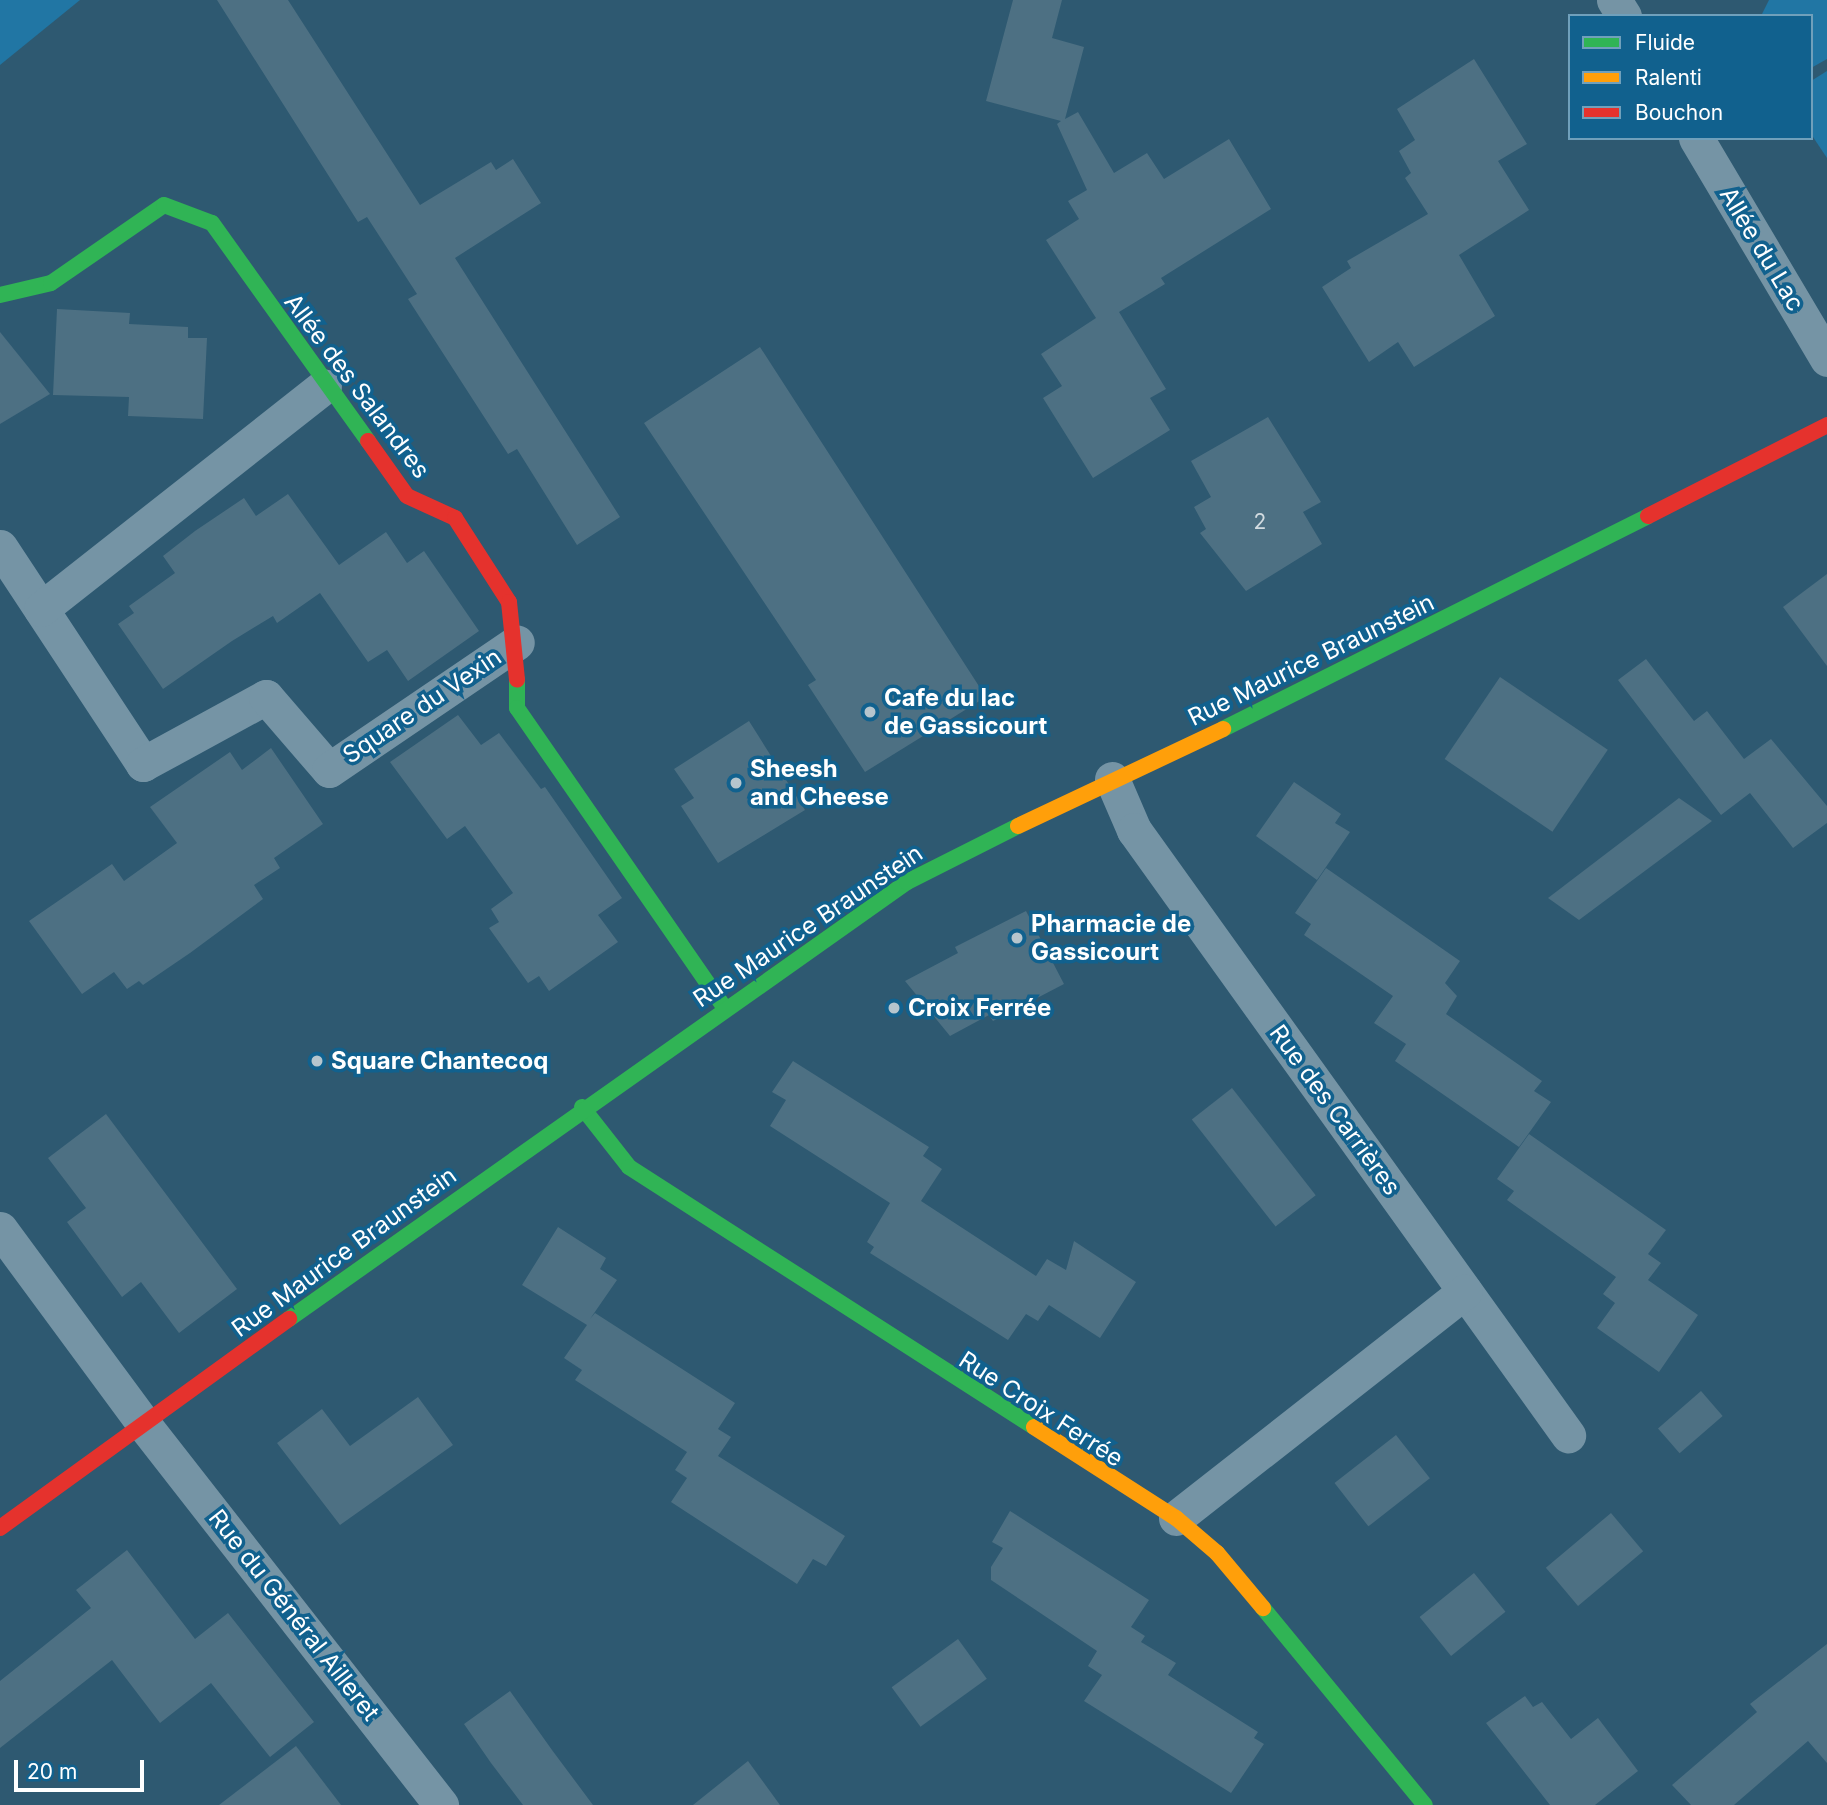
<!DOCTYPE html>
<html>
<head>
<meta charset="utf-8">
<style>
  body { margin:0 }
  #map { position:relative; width:1827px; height:1805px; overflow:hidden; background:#2e5971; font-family:Inter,sans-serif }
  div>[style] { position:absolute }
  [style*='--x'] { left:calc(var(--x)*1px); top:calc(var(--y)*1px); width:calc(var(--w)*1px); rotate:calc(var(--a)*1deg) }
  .green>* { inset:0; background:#2176a4 }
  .building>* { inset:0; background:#4d7083; transform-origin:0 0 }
  .street>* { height:35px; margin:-17.5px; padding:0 17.5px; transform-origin:17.5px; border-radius:17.5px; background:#7594a5 }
  .fast>* { height:16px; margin:-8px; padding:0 8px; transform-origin:8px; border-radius:8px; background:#30b455 }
  .slow>* { height:16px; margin:-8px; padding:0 8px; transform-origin:8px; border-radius:8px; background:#ff9f0a }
  .jam>* { height:16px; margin:-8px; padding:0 8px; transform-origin:8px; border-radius:8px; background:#e5322d }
  .dots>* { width:19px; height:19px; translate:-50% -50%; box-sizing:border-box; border:4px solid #11618e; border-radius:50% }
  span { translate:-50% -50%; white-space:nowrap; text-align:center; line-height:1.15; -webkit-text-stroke:7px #11618e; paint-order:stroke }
  .number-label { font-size:21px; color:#d2dbe0 }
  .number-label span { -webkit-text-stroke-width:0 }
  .street-label { font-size:24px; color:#fff }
  .poi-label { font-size:24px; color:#fff; font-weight:700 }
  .left { translate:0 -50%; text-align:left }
  .legend { position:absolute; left:1568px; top:14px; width:245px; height:126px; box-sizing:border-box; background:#11618e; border:2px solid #70a0bb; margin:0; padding:9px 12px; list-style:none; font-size:21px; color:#fff }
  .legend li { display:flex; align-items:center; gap:14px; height:35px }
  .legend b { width:35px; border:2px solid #70a0bb }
  .scale { position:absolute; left:14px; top:1760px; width:130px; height:32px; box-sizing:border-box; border:4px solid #fff; border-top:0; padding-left:9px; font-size:21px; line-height:24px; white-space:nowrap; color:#fff; -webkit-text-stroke:5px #11618e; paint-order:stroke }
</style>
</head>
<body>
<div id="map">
  <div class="green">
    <div style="clip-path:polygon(0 0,80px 0,0 65px)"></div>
    <div style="clip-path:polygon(1769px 0,1827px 0,1827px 59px,1811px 68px,1811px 16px,1761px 16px)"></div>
    <div style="clip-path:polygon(1827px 71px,1827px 158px,1811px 134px,1811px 81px)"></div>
  </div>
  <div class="building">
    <div style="clip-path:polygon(217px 0,288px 0,420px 205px,491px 162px,496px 170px,513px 159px,541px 203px,455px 258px,620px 517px,577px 545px,517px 449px,508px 454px,408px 299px,417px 294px,367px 217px,358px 222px)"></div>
    <div style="clip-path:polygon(1013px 0,1062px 0,1052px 38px,1084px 47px,1065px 119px,1078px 112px,1114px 173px,1147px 153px,1164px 179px,1229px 139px,1271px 209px,1161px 278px,1165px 284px,1119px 312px,1166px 389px,1150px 398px,1170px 430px,1093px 478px,1043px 398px,1062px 386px,1041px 354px,1096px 318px,1046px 240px,1079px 219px,1068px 201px,1087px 190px,1057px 124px,1061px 121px,986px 101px)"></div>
    <div style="clip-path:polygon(1474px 59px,1527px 144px,1498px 161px,1529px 210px,1459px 255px,1495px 316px,1414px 367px,1398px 342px,1369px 362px,1322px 287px,1351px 268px,1347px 261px,1428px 214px,1405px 178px,1411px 173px,1399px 151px,1415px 140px,1397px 109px)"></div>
    <div style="clip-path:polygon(57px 309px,130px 313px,129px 324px,188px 327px,188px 338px,207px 338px,203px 419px,128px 416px,129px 397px,53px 395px)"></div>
    <div style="clip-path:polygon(0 332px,50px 394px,0 424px)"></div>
    <div style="clip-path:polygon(760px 347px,986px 697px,865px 772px,808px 685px,816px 680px,644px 423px)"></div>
    <div style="clip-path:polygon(1268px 417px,1321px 502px,1303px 512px,1322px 544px,1246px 591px,1200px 533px,1206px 529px,1194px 507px,1211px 497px,1191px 461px)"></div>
    <div style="clip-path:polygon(288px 494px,339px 565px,386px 532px,407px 563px,424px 551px,479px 631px,408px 681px,387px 650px,368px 662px,320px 593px,277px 623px,273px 616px,232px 641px,163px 689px,118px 624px,134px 613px,129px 606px,175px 573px,163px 556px,195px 531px,244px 498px,256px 516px)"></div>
    <div style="clip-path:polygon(1827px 574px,1827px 666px,1783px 607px)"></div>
    <div style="clip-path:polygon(1646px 659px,1694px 721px,1707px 711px,1744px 759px,1771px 739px,1827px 806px,1827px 823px,1793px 848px,1750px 793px,1721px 815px,1618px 680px)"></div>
    <div style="left:1500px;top:677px;width:130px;height:99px;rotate:34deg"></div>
    <div style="clip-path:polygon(458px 715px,481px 745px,499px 733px,541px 789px,545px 787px,622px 898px,598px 915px,618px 942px,549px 991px,539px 976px,528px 983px,489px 928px,499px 922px,491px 909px,513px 893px,465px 826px,447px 839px,390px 762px)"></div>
    <div style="clip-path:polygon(749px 721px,805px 810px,718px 863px,681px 806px,694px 798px,674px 769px)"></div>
    <div style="clip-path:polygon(271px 748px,323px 824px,274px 858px,280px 868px,254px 885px,263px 899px,190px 953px,143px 985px,139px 981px,127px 989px,114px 972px,82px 994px,29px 921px,112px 864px,124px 881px,177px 843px,150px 807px,230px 752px,242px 770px)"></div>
    <div style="clip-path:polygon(1294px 782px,1341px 814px,1335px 823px,1350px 832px,1317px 880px,1256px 836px)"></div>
    <div style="clip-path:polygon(1679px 798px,1712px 821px,1579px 920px,1548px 898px)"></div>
    <div style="clip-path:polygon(1326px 868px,1460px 961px,1445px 983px,1457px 996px,1446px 1014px,1542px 1081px,1534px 1091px,1551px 1102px,1519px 1147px,1395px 1061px,1406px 1044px,1374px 1023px,1393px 996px,1304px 935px,1311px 924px,1295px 913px)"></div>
    <div style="clip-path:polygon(1026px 911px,1064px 984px,993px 1021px,989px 1015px,950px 1036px,905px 981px,958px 953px,955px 947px)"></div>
    <div style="clip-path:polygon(793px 1061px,929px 1147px,923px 1156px,942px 1169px,921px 1201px,1036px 1276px,1047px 1259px,1066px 1270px,1074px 1241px,1136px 1282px,1100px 1338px,1049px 1305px,1038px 1321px,1026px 1314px,1008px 1340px,870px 1253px,874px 1247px,867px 1242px,890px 1203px,770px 1126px,786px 1100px,772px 1092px)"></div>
    <div style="left:1232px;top:1088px;width:136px;height:51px;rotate:52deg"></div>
    <div style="clip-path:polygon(106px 1114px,237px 1289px,179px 1333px,141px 1282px,122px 1297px,67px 1222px,86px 1208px,48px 1158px)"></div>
    <div style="clip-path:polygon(1529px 1134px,1666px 1230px,1648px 1254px,1661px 1263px,1648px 1280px,1698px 1315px,1659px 1372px,1597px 1328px,1615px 1303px,1603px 1294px,1616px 1277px,1507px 1200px,1514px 1191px,1497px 1179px)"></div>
    <div style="clip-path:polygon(558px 1227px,606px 1258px,600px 1269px,617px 1280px,590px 1319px,595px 1313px,735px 1403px,718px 1429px,731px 1437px,718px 1456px,845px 1536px,826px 1566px,813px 1559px,797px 1584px,671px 1502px,687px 1478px,675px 1470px,687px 1452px,575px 1380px,582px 1370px,564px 1358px,587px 1325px,522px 1285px)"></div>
    <div style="left:1701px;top:1391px;width:33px;height:57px;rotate:49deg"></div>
    <div style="clip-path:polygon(418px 1397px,453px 1445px,340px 1525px,277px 1443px,322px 1409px,350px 1446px)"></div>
    <div style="left:1396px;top:1435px;width:55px;height:78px;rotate:52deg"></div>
    <div style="clip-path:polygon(1010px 1511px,1149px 1600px,1131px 1627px,1145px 1636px,1141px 1642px,1176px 1663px,1168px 1675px,1258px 1732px,1254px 1738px,1264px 1744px,1231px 1793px,1084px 1701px,1102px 1675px,1088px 1666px,1097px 1651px,991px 1580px,991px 1567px,1003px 1548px,992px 1542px)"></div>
    <div style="left:1611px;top:1513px;width:50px;height:85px;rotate:50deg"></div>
    <div style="clip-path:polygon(127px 1550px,195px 1639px,228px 1613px,314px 1722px,270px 1757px,211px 1683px,160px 1723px,112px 1660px,0 1748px,0 1681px,91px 1608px,76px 1590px)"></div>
    <div style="left:1474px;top:1573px;width:50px;height:70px;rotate:51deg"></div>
    <div style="left:958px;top:1639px;width:49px;height:82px;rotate:54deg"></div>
    <div style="clip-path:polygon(1827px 1644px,1827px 1763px,1808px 1741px,1734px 1805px,1691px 1805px,1672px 1785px,1757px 1712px,1750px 1704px)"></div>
    <div style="clip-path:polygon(510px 1691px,552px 1750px,593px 1805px,523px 1805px,491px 1763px,464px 1724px)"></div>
    <div style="clip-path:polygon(1525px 1696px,1533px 1707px,1542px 1702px,1571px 1739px,1598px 1718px,1638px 1771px,1595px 1805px,1550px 1805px,1486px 1723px)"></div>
    <div style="clip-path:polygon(296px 1746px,341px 1805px,219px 1805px)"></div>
    <div style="clip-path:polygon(748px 1761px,780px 1805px,693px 1805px)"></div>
  </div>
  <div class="street">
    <div style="--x:1614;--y:0;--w:19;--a:58"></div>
    <div style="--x:1696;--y:138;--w:257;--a:59.3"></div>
    <div style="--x:0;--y:547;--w:260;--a:56.6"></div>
    <div style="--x:143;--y:764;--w:140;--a:-28.6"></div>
    <div style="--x:266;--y:697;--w:96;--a:49.2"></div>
    <div style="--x:329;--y:770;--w:227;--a:-34.2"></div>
    <div style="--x:41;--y:609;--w:360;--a:-38.2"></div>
    <div style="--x:1112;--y:779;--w:56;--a:66.7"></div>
    <div style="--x:1134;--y:830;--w:745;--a:54.35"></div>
    <div style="--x:0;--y:1229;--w:245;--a:53.6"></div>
    <div style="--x:145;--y:1426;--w:481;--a:52"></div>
    <div style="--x:1176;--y:1518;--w:367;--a:-38.1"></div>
  </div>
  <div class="fast">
    <div style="--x:0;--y:295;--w:52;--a:-13.2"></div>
    <div style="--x:51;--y:283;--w:137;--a:-34.6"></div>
    <div style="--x:164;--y:205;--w:51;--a:20.6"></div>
    <div style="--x:212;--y:223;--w:268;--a:54.4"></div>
    <div style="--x:517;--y:680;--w:28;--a:90"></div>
    <div style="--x:517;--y:708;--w:365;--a:55.3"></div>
    <div style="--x:1223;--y:729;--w:475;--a:-26.6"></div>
    <div style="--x:582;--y:1107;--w:76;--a:51.9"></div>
    <div style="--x:629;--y:1167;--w:481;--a:32.7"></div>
    <div style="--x:289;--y:1319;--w:757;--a:-35.26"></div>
    <div style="--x:907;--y:882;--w:124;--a:-26.8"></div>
    <div style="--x:1263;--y:1608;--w:255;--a:50.6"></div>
  </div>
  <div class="slow">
    <div style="--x:1018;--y:826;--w:227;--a:-25.3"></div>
    <div style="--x:1034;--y:1427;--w:169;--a:32.7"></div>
    <div style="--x:1176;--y:1518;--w:54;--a:40.5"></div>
    <div style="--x:1217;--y:1553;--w:72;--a:50.1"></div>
  </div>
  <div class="jam">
    <div style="--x:368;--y:441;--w:67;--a:54.7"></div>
    <div style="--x:407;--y:496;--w:53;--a:24.6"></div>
    <div style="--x:455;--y:518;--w:100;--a:57.3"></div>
    <div style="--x:509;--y:602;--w:78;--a:84.1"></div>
    <div style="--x:1648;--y:516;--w:201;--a:-26.9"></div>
    <div style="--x:0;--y:1528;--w:357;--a:-35.9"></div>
  </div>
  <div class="dots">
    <div style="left:870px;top:712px;background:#b6c5cd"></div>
    <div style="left:736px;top:783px;background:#b6c5cd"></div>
    <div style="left:1017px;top:938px;background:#b6c5cd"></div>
    <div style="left:894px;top:1008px;background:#b6c5cd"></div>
    <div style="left:317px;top:1061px;background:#b6c5cd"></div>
  </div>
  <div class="number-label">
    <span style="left:1260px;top:522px">2</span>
  </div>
  <div class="street-label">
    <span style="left:1762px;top:249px;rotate:59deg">Allée du Lac</span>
    <span style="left:357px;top:386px;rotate:53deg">Allée des Salandres</span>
    <span style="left:1311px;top:660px;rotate:-26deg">Rue Maurice Braunstein</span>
    <span style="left:422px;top:706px;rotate:-34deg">Square du Vexin</span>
    <span style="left:808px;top:926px;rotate:-34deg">Rue Maurice Braunstein</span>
    <span style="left:1335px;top:1110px;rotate:54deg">Rue des Carrières</span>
    <span style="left:344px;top:1252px;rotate:-36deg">Rue Maurice Braunstein</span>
    <span style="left:1041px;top:1409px;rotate:33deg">Rue Croix Ferrée</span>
    <span style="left:294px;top:1615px;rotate:52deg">Rue du Général Ailleret</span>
  </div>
  <div class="poi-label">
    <span class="left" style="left:884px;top:712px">Cafe du lac<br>de Gassicourt</span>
    <span class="left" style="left:750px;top:783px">Sheesh<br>and Cheese</span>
    <span class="left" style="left:1031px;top:938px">Pharmacie de<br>Gassicourt</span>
    <span class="left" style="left:908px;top:1008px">Croix Ferrée</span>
    <span class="left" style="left:331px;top:1061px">Square Chantecoq</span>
  </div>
  <ul class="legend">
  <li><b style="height:9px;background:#30b455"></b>Fluide</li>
  <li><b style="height:9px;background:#ff9f0a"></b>Ralenti</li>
  <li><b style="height:9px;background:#e5322d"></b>Bouchon</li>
  </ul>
  <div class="scale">20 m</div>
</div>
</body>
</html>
